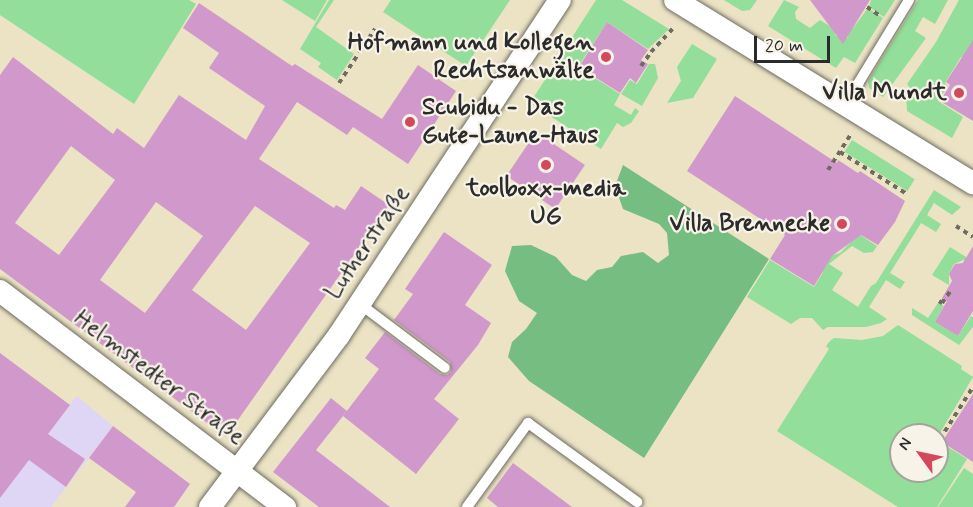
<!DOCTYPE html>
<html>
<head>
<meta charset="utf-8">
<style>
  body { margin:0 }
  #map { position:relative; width:973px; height:507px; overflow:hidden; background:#ebe3c4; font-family:Mynerve,sans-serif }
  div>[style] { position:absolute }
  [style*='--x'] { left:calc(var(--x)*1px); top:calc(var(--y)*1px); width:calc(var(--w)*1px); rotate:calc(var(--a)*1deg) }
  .built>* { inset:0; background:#dfd5f5 }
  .green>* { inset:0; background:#93de9a; transform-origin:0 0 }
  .forest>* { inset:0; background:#76bd82 }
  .building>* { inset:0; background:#d199cb; transform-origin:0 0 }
  .path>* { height:4px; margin-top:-2px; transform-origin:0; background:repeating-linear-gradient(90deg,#6e6b61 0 4.5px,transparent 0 9px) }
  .roads { filter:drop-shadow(0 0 2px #6e6b61) drop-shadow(0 0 2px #6e6b61) }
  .lane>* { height:10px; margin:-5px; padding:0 5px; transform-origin:5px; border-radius:5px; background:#fff }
  .street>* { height:22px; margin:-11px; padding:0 11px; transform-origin:11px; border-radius:11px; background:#fff }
  .dots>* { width:16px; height:16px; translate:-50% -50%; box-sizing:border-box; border:3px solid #f7f3e8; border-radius:50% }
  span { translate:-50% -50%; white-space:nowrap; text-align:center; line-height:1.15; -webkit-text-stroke:4.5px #f7f3e8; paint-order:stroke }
  .poi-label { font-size:24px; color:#2b2b2b; font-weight:700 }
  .right { translate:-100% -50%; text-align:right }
  .left { translate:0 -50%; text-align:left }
  .street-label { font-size:24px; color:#2b2b2b }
  .north { position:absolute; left:889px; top:423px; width:60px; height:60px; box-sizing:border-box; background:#f7f3e8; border:2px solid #a5a39c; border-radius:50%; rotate:303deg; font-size:16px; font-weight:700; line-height:24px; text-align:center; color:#2b2b2b }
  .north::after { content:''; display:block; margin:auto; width:21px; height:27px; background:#d1495b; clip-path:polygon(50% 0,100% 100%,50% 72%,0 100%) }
  .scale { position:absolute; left:754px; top:36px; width:76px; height:27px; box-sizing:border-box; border:3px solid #2b2b2b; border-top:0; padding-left:8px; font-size:18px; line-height:21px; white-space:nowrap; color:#2b2b2b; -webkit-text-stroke:4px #f7f3e8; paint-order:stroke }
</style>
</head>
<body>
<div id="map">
  <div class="built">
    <div style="clip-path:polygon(0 353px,69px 405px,77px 396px,113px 426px,51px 507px,0 507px)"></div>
  </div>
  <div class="green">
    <div style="clip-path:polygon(0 0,189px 0,196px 4px,134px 104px,0 15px)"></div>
    <div style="clip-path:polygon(282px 0,327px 0,315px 21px)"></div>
    <div style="clip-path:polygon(329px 0,334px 0,316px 27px,354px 54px,337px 80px,318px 67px,321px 63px,300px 49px)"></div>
    <div style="clip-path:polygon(391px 0,510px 0,466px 66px,383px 12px)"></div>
    <div style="clip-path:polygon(596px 0,622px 0,669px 29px,648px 49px,607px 22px,578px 67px,620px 94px,614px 105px,631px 115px,635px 108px,639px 111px,631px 123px,623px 127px,617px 123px,601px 149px,530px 103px)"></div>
    <div style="clip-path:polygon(724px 0,757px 0,750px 10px,742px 11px)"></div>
    <div style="clip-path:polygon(784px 0,799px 7px,795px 12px,796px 19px,810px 28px,820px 20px,836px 30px,835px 35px,843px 40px,848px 37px,848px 25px,853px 28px,868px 8px,883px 18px,855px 63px,844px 57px,836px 68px,768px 26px)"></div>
    <div style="clip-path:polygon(871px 0,895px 0,884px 17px,869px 7px)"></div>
    <div style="clip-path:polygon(918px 0,948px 0,935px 24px,923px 17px,915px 31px,926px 38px,883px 97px,869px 88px,868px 81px)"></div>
    <div style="clip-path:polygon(959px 0,973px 0,973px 50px,967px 60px,961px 57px,945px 83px,948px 86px,938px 101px,963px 117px,952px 138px,907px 111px,906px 94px,910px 88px,907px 84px,936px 42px)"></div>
    <div style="clip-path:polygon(692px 44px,717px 59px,693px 98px,667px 103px,681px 81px,677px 67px)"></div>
    <div style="clip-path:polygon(649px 64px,655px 64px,658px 78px,642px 106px,621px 94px,630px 80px,637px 84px)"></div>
    <div style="left:852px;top:140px;width:74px;height:14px;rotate:32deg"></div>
    <div style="clip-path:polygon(934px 190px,961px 207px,952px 215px,934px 203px,927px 215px,941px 224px,936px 232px,921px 223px,890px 273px,905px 282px,900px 289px,886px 280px,869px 307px,887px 319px,881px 323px,866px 327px,828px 327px,823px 330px,812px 318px,800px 318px,791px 324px,747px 297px,770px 260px,814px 287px,823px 272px,807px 263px,840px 253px,859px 234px,877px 246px,873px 252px,864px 253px,852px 246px,829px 264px,843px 273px,832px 290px,858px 307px,871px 286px,876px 283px)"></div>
    <div style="clip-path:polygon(950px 247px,966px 257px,970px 264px,963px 260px,954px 264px,949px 274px,949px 285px,932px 275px)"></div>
    <div style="clip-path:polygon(938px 303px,944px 306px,935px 322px,958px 336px,971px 316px,973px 317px,973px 327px,959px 345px,912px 315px,912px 308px,928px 318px)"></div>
    <div style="clip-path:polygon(898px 325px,962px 366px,961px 369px,973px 377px,937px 438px,937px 435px,901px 435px,901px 471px,937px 471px,937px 440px,967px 459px,937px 507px,898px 507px,777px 431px,829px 349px,826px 346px,830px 341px,834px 338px,862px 340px,883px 336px)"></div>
    <div style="clip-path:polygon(964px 468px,973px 474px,973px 507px,938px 507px)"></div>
  </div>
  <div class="forest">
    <div style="clip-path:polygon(623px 165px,769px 259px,644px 458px,529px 381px,508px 357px,512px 342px,526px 329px,537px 313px,519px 301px,505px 271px,512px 246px,531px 245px,556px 257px,572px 275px,586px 281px,597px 270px,612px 267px,621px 256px,643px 252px,658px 263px,669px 255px,667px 233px,659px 224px,623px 209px,615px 186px)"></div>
  </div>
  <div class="building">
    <div style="clip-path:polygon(810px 0,870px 0,843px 44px)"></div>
    <div style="clip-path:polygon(evenodd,199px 3px,292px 66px,295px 64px,382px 119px,418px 65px,456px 91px,408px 164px,353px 127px,347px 135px,297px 102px,259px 159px,334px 208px,336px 205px,345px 210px,361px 186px,389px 205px,226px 437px,0 269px,0 75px,13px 57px,113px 134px,117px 128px,144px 148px,179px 95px,246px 140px,265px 106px,209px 68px,219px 53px,183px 28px,199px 3px,71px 146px,115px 180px,59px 255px,15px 223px,71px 146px,199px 3px,156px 202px,203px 236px,145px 313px,100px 280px,156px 202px,199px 3px,255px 206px,310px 243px,246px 330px,192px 290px,255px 206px)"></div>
    <div style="clip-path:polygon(607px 22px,648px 50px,641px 60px,648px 64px,636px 83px,630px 78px,620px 93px,579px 67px)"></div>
    <div style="clip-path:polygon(973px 40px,973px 121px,940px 101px,950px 85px,946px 82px)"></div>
    <div style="clip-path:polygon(735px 96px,837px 163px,838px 160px,858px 173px,860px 171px,905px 201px,895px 222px,878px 245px,861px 235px,832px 256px,814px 286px,770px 259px,785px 235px,687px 171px)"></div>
    <div style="left:536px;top:132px;width:59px;height:53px;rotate:34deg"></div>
    <div style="clip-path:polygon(444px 232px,492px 265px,465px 305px,491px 323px,478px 345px,434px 399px,459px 419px,416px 474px,343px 416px,379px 369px,365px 358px,385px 332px,440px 374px,447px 375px,451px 372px,450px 362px,394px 320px,413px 294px,405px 289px)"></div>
    <div style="clip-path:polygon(973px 246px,973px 311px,958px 336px,935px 322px,947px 301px,942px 298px,952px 281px,949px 274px,955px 264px,963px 263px)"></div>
    <div style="clip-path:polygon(0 353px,70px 405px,48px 434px,85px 459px,66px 487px,29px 460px,0 498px)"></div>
    <div style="clip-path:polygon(973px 394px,973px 462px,942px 442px)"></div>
    <div style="clip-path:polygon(331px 398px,347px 411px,316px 450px,390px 507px,319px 507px,273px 472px)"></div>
    <div style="clip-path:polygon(113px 426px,190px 484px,174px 507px,125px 507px,136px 492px,89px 458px)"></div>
    <div style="clip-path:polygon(513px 463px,572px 507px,498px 507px,487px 498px)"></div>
  </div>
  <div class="path">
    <div style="--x:867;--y:7;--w:14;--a:34"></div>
    <div style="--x:641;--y:66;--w:17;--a:-54"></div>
    <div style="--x:651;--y:52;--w:35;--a:-47"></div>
    <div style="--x:339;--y:83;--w:65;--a:-56.3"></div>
    <div style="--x:840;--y:152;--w:79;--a:32.1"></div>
    <div style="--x:828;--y:170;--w:43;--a:-57.4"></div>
    <div style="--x:956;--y:226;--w:20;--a:33"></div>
    <div style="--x:939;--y:301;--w:4;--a:34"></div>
    <div style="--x:942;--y:303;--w:16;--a:-55"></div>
    <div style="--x:940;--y:439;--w:62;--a:-57.6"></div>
  </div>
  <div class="roads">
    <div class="lane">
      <div style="--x:848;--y:105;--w:25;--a:-64"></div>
      <div style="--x:859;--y:82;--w:96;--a:-58.6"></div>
      <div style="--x:360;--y:304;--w:106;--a:37"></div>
      <div style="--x:467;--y:507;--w:104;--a:-54"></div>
      <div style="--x:528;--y:423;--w:135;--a:35.9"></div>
    </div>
    <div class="street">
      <div style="--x:675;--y:0;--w:350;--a:31.6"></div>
      <div style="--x:0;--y:291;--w:358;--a:37.2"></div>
      <div style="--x:210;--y:507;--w:215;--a:-53.1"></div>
      <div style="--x:339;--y:335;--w:401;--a:-56.6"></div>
    </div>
  </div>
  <div class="dots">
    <div style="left:606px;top:57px;background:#d1495b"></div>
    <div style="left:959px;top:93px;background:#d1495b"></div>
    <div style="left:410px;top:122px;background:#d1495b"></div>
    <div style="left:546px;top:165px;background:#d1495b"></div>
    <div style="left:842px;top:224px;background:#d1495b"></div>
  </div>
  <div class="poi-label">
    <span class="right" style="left:594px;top:57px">Hofmann und Kollegen<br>Rechtsanwälte</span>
    <span class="right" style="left:947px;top:93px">Villa Mundt</span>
    <span class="left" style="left:422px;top:122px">Scubidu - Das<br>Gute-Laune-Haus</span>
    <span style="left:546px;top:203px">toolboxx-media<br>UG</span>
    <span class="right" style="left:830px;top:224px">Villa Brennecke</span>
  </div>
  <div class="street-label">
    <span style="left:368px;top:243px;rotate:-56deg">Lutherstraße</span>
    <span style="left:159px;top:378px;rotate:37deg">Helmstedter Straße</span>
  </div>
  <div class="north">N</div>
  <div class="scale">20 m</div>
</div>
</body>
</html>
